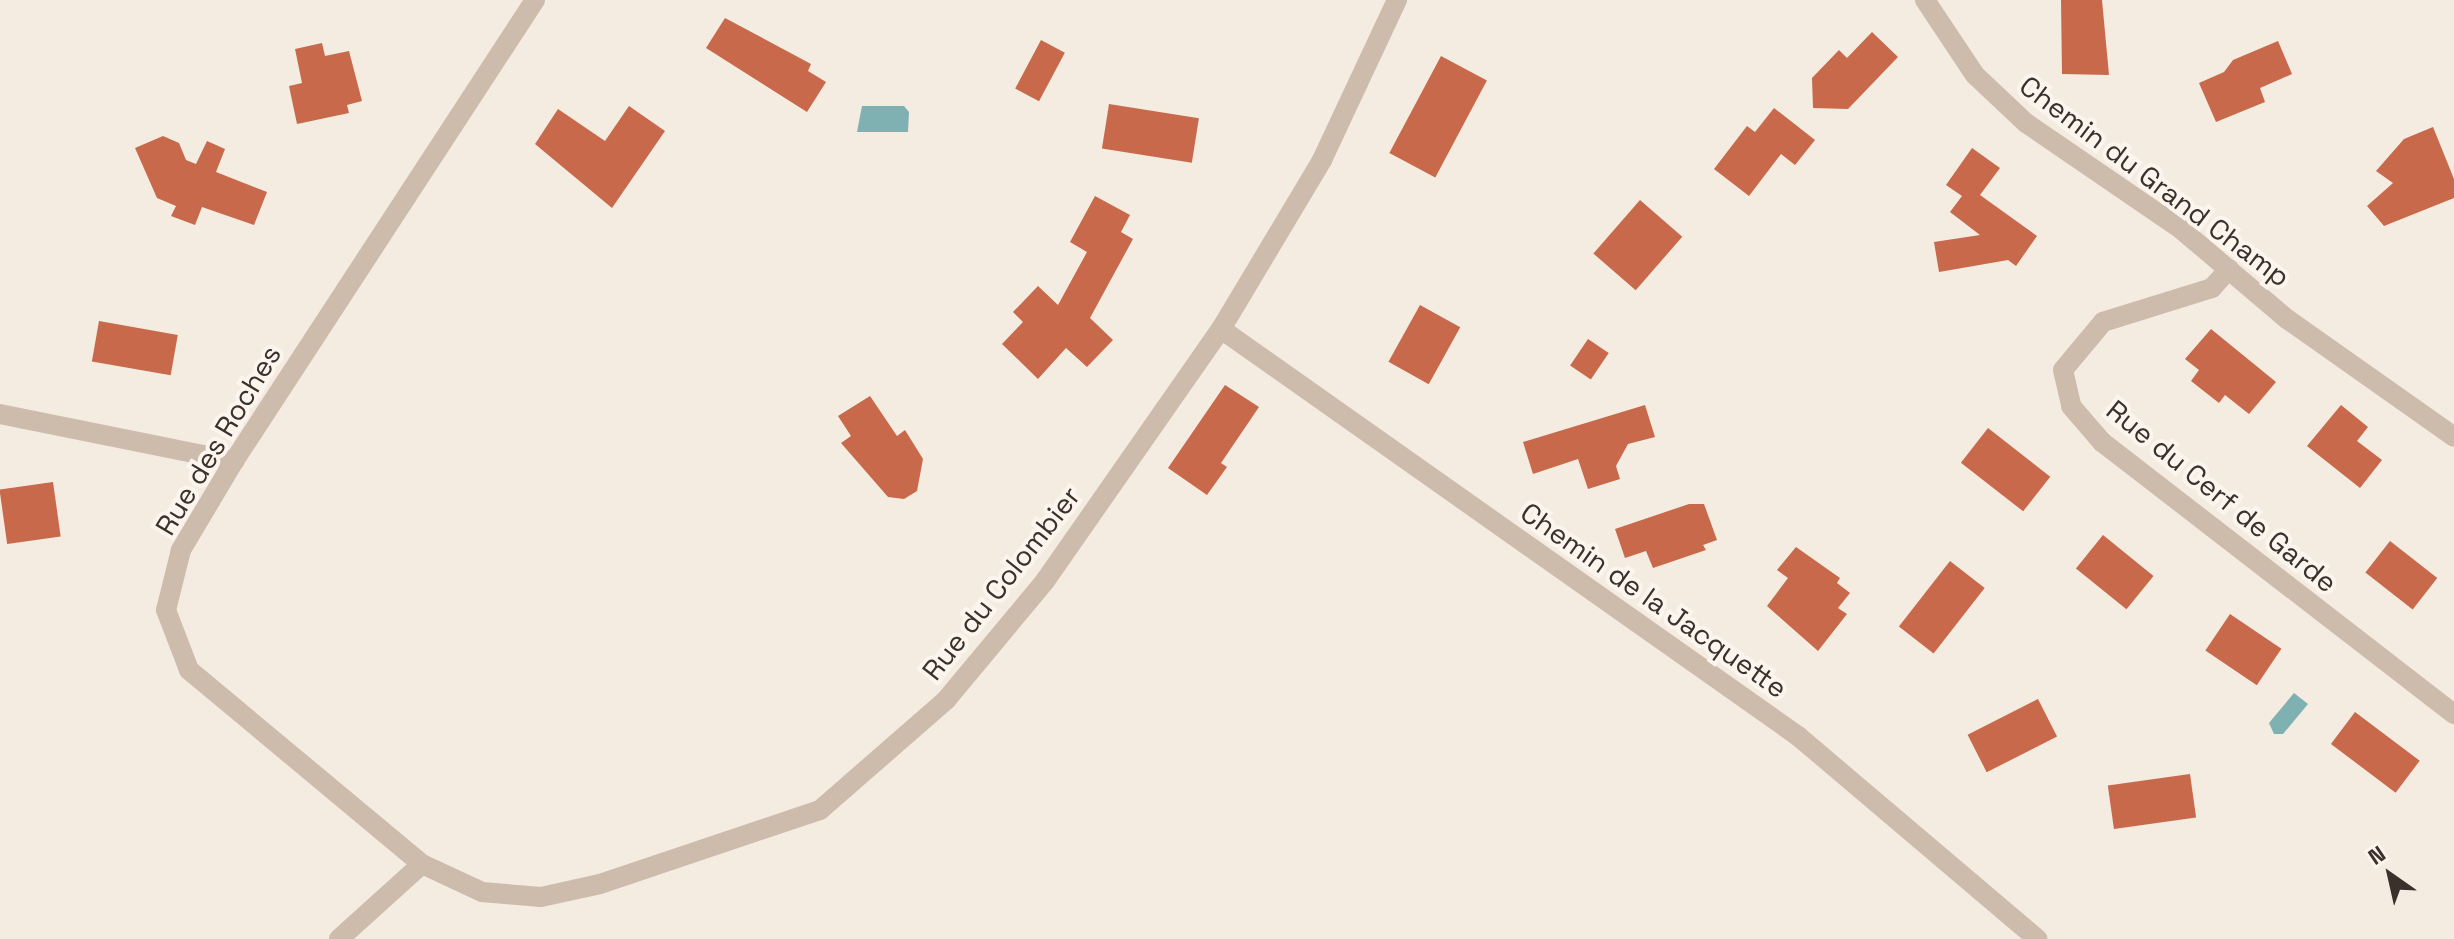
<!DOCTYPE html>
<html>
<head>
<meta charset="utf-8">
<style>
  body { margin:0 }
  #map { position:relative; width:2454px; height:939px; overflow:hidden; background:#f4ebe1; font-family:"Space Grotesk",sans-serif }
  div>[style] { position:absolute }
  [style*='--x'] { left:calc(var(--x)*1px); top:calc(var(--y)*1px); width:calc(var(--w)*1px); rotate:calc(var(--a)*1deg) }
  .water>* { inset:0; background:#7fb0b2 }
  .building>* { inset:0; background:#c8694b; transform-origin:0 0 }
  .minor>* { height:20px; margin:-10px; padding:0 10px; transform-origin:10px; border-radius:10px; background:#cdbbac }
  span { translate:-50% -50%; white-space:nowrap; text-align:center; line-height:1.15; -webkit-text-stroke:8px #fbf5ee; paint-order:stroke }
  .street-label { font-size:28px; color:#3b302b }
  .north { position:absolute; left:2350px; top:835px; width:80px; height:80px; -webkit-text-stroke:6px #fbf5ee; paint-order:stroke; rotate:326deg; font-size:22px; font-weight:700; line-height:32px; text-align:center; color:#3b302b }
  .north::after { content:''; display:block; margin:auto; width:28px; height:36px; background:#3b302b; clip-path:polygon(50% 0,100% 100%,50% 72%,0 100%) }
</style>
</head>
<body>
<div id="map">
  <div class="water">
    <div style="clip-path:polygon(862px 106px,904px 106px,909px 112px,908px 132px,857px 132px)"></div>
    <div style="clip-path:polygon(2294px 693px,2308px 704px,2283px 734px,2274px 734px,2269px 723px)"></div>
  </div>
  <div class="building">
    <div style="clip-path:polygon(2061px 0,2102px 0,2109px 75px,2062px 74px)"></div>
    <div style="clip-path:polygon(725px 18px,811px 64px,808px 71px,826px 82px,807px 112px,706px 48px)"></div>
    <div style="clip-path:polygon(1872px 32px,1898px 57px,1848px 109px,1813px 108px,1812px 78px,1839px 50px,1847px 58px)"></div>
    <div style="left:1041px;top:40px;width:27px;height:55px;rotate:28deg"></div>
    <div style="clip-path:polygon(2278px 41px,2292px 74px,2260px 88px,2265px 102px,2216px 122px,2199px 83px,2224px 72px,2233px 60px)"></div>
    <div style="clip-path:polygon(322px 43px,325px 56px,349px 51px,362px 101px,347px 105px,349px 113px,297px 124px,289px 86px,302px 83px,295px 49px)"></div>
    <div style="left:1441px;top:56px;width:52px;height:110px;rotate:28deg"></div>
    <div style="left:1109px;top:104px;width:91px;height:45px;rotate:9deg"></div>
    <div style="clip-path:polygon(629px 106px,665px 131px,612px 208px,535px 144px,558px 109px,605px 141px)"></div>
    <div style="clip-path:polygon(1774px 108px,1815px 140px,1795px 165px,1781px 154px,1749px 196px,1714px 169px,1747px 126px,1755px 132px)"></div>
    <div style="clip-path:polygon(2433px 127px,2454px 179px,2454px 198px,2384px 226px,2367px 206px,2393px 183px,2376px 171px,2404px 139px)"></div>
    <div style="clip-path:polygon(163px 136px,179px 143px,186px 160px,196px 164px,207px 141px,225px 149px,216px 172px,267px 192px,254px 225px,202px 207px,195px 225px,171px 216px,176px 206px,157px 198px,135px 148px)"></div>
    <div style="clip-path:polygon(1972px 148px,2000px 168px,1980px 195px,2037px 236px,2016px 266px,2008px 260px,1939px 272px,1934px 242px,1980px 235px,1950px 212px,1962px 196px,1946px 185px)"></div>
    <div style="clip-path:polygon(1095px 196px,1130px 215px,1121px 232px,1133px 239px,1090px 318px,1113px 340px,1087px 367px,1066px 348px,1038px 379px,1002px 344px,1023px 322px,1013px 312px,1038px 286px,1058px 305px,1087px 252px,1070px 242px)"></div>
    <div style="left:1640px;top:200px;width:56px;height:71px;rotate:41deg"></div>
    <div style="left:1420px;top:305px;width:46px;height:65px;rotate:29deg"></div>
    <div style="left:99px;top:321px;width:80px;height:41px;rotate:10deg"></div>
    <div style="clip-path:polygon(2211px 329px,2276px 382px,2249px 414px,2225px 395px,2219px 403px,2191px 381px,2199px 370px,2185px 359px)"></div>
    <div style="left:1588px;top:339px;width:25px;height:32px;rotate:34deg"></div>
    <div style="clip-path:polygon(1225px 385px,1259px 407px,1221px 463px,1227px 467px,1207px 495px,1168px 468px)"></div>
    <div style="clip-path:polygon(870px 396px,897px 436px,905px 430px,923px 459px,917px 491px,904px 499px,888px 497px,841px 443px,851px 436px,838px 416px)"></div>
    <div style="clip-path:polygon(1645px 405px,1655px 437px,1628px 444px,1616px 466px,1620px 479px,1588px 489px,1578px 459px,1533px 474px,1523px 442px)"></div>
    <div style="clip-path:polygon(2341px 405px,2368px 427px,2357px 441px,2382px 460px,2360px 488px,2307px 446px)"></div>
    <div style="left:1988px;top:428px;width:79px;height:44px;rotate:38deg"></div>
    <div style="left:53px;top:482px;width:55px;height:54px;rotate:82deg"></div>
    <div style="clip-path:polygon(1689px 504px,1704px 504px,1717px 540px,1703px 545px,1706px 550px,1653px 568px,1646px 551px,1625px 558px,1615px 529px)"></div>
    <div style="left:2103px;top:535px;width:65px;height:43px;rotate:39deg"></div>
    <div style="left:2390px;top:541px;width:60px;height:40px;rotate:38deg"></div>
    <div style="clip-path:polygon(1796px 547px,1840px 578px,1837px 583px,1850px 593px,1838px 608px,1847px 614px,1818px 651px,1767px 606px,1788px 578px,1777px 570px)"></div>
    <div style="left:1950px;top:561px;width:44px;height:83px;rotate:38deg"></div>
    <div style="left:2230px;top:614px;width:62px;height:44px;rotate:34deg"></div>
    <div style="left:2038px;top:699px;width:42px;height:79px;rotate:63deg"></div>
    <div style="left:2355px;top:712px;width:81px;height:40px;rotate:37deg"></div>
    <div style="left:2190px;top:774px;width:44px;height:83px;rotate:82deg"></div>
  </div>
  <div class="minor">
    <div style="--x:535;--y:0;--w:551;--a:123.14"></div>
    <div style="--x:234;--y:461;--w:104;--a:120.8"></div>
    <div style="--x:181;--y:550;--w:62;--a:104"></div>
    <div style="--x:166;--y:610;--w:64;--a:69"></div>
    <div style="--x:189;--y:670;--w:303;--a:39.8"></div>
    <div style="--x:422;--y:864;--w:66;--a:25"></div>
    <div style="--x:482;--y:892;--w:59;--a:4.8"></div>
    <div style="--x:541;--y:897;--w:60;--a:-12.4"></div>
    <div style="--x:600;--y:884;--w:232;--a:-18.6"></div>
    <div style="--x:820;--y:810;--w:167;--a:-41.1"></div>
    <div style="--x:946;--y:700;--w:155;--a:-50.2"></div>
    <div style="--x:1045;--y:581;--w:307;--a:-55.1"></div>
    <div style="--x:1221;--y:329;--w:197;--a:-59.1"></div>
    <div style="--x:1322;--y:160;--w:177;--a:-64.9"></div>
    <div style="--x:1925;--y:0;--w:90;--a:56.3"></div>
    <div style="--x:1975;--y:75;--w:70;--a:43.3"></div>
    <div style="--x:2026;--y:123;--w:189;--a:34.4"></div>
    <div style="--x:2182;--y:230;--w:138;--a:40.3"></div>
    <div style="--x:2287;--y:319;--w:204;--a:35.2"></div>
    <div style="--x:2229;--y:269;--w:25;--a:132"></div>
    <div style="--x:2212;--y:288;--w:114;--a:162.7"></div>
    <div style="--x:2103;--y:322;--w:62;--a:129.8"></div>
    <div style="--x:2063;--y:370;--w:37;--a:77"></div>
    <div style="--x:2071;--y:406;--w:48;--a:49.3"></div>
    <div style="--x:2102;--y:442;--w:445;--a:37.7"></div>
    <div style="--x:1221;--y:329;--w:706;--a:35.2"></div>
    <div style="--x:1798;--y:736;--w:314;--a:40.3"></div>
    <div style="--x:0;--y:414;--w:239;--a:11.4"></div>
    <div style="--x:339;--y:939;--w:112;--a:-42.1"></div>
  </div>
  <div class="street-label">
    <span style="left:2155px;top:181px;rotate:37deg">Chemin du Grand Champ</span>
    <span style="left:218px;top:440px;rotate:-59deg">Rue des Roches</span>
    <span style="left:2222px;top:496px;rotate:39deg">Rue du Cerf de Garde</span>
    <span style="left:1001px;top:583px;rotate:-52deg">Rue du Colombier</span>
    <span style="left:1654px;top:600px;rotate:35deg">Chemin de la Jacquette</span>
  </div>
  <div class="north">N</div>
</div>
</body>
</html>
